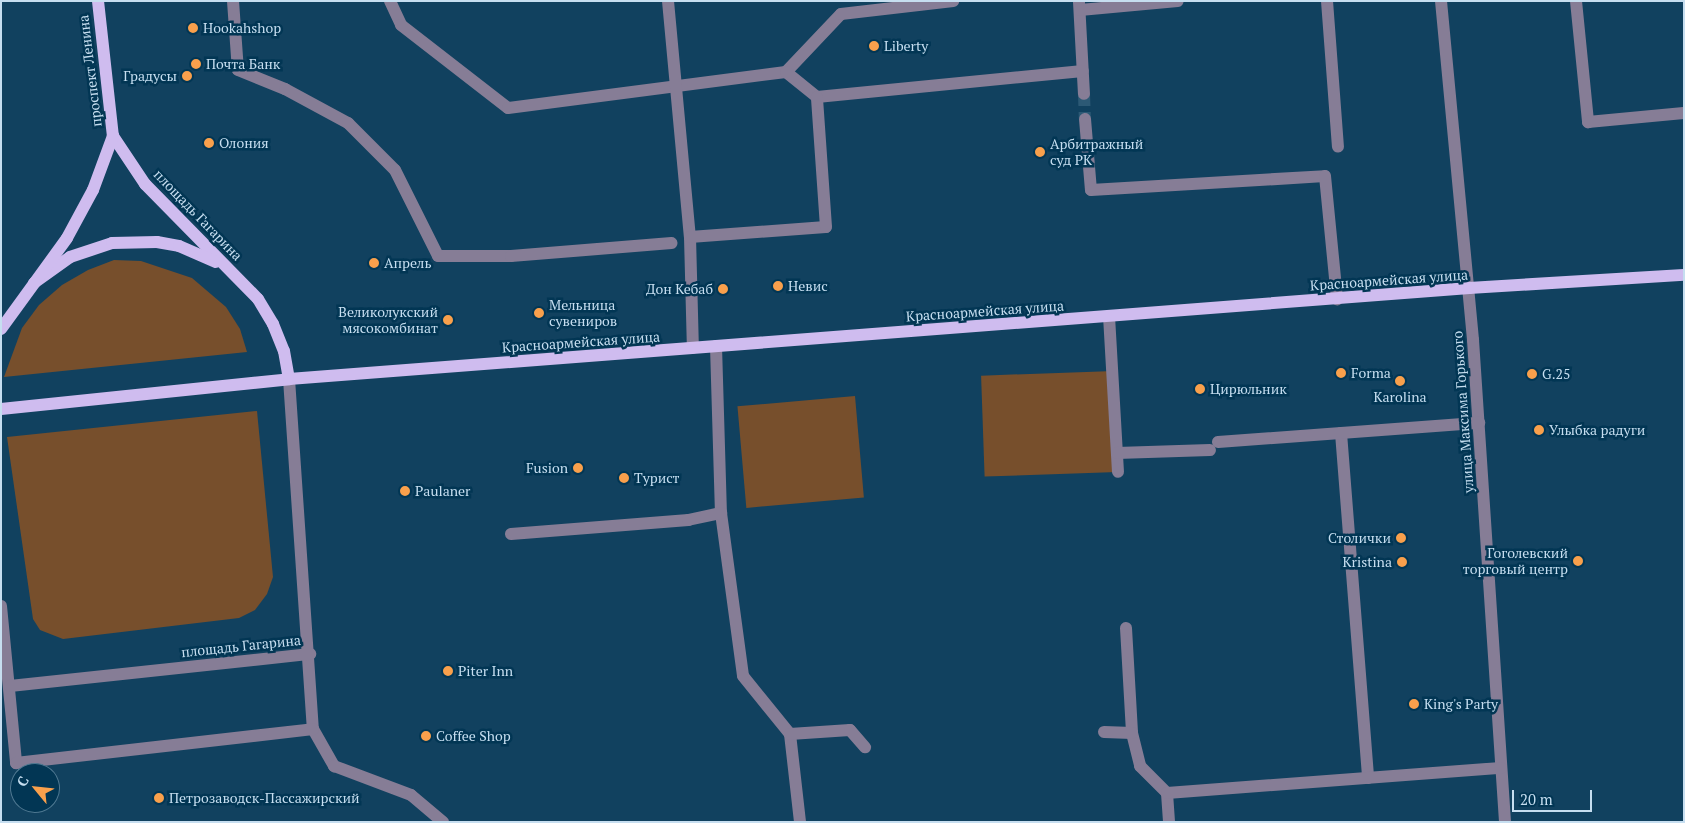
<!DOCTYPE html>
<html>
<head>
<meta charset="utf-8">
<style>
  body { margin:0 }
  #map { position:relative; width:1685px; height:823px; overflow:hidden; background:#11415f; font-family:"PT Serif",serif }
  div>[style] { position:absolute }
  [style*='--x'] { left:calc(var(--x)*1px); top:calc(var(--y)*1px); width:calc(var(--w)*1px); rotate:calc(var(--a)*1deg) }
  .green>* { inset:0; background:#774f2c; transform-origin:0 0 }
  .minor-tunnel>* { height:12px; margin-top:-6px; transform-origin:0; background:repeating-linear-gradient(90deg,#2c5975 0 12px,transparent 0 18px) }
  .minor>* { height:12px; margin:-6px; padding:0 6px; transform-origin:6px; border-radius:6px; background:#867d96 }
  .major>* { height:12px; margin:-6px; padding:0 6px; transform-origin:6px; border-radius:6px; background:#cfbcef }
  .dots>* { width:14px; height:14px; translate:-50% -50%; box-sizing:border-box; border:2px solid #023654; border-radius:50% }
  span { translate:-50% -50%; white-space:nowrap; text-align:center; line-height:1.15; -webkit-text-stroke:5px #023654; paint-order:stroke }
  .poi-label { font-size:14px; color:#c6def0 }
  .left { translate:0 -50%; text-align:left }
  .right { translate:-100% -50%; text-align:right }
  .street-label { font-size:14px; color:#c6def0 }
  .frame { position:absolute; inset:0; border:2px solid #c6def0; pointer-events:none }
  .north { position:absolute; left:10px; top:763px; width:50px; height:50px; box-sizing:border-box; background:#023654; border:1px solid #507992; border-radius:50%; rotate:298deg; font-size:14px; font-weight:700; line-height:20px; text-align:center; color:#c6def0 }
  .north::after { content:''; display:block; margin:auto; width:18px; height:22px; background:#f9a04c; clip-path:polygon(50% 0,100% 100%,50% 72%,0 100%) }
  .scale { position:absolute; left:1512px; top:790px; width:80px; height:22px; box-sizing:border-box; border:2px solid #c6def0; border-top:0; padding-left:6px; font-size:15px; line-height:18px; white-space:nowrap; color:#c6def0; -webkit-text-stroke:4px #023654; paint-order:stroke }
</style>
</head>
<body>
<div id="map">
  <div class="green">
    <div style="clip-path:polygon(114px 260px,141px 261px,192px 278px,226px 307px,240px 329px,247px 352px,4px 377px,22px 328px,39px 305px,62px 285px,88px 270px)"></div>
    <div style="left:1114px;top:371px;width:101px;height:133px;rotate:88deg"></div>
    <div style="left:855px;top:396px;width:102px;height:118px;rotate:85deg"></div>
    <div style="clip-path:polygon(257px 411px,273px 577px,267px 594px,255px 610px,239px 618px,63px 639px,40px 630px,33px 619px,7px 437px)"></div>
  </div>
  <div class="minor-tunnel">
    <div style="--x:1084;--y:94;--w:25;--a:88"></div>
  </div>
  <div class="minor">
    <div style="--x:233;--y:1;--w:69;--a:85.9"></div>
    <div style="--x:238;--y:70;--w:51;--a:22"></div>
    <div style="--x:285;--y:89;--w:72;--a:28.4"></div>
    <div style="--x:348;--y:123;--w:66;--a:45"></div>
    <div style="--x:395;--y:170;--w:96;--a:63.4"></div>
    <div style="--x:438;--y:256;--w:73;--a:0"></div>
    <div style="--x:511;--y:256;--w:161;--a:-4.6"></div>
    <div style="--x:390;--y:1;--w:26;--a:65"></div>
    <div style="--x:401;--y:25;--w:135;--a:37.8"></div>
    <div style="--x:508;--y:108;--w:280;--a:-7.4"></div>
    <div style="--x:786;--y:72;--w:80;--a:-46.5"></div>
    <div style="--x:841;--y:14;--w:113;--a:-6.6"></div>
    <div style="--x:668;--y:1;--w:237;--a:84.7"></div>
    <div style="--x:690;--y:237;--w:111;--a:88.5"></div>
    <div style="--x:1327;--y:1;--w:146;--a:85.7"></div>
    <div style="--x:1441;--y:1;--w:341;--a:84.6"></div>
    <div style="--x:1473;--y:340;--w:483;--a:86.2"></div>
    <div style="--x:1576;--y:1;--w:122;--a:84.3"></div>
    <div style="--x:1588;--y:122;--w:96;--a:-5.4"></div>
    <div style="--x:1079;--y:2;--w:92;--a:86.9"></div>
    <div style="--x:1080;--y:10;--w:98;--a:-5.2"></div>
    <div style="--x:786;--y:72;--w:40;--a:39"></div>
    <div style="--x:817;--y:97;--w:267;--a:-5.6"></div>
    <div style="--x:1085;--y:119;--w:71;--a:85.2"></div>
    <div style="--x:1091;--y:190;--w:234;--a:-3.4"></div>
    <div style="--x:1325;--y:176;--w:124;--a:84.4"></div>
    <div style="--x:690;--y:237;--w:136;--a:-4.2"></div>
    <div style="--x:826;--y:227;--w:130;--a:-94"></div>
    <div style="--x:1109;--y:316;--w:156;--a:86.7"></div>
    <div style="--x:716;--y:346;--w:167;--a:88.3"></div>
    <div style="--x:721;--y:513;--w:164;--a:82.3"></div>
    <div style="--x:743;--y:676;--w:75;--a:51"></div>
    <div style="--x:790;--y:734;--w:89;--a:83.5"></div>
    <div style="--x:289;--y:379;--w:351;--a:86.1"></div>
    <div style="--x:313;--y:729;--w:43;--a:60.4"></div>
    <div style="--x:334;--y:766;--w:82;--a:20.6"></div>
    <div style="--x:411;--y:795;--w:42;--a:40.2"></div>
    <div style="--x:1341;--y:433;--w:346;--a:85.5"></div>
    <div style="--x:1218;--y:442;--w:262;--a:-4.2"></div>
    <div style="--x:1117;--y:453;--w:93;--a:-1.8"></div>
    <div style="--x:511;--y:534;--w:178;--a:-4.5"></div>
    <div style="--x:688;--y:520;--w:34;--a:-12"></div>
    <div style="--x:1;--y:606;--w:158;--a:84.5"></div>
    <div style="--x:16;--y:763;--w:299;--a:-6.5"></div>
    <div style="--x:1126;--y:628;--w:105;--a:86.7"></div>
    <div style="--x:1132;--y:733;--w:34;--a:76"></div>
    <div style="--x:1140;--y:766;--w:38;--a:45"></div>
    <div style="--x:1167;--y:793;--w:29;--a:86"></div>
    <div style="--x:10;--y:686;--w:302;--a:-6.1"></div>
    <div style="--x:1104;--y:732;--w:28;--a:2"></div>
    <div style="--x:790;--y:734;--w:60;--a:-3.8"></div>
    <div style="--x:850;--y:730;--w:23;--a:49"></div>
    <div style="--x:1167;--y:793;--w:335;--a:-4.3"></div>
  </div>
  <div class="major">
    <div style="--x:98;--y:1;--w:136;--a:83.7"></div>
    <div style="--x:113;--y:136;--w:58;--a:56.3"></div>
    <div style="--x:145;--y:184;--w:161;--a:45.5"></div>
    <div style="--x:258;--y:299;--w:29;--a:59"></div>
    <div style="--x:273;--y:324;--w:29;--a:68"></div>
    <div style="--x:284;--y:351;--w:28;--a:80"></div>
    <div style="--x:34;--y:283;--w:44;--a:-35.8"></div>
    <div style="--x:70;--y:257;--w:44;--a:-18.4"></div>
    <div style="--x:112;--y:243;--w:45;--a:-1.3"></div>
    <div style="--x:157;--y:242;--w:22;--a:10"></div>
    <div style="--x:179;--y:246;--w:40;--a:23.4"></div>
    <div style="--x:1;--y:329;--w:112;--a:-54"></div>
    <div style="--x:67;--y:238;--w:55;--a:-61.6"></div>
    <div style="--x:93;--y:190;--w:58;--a:-69.7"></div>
    <div style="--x:1;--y:409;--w:290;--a:-5.9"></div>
    <div style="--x:289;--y:379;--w:1184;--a:-4.41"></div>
    <div style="--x:1469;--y:288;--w:215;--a:-3.5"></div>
  </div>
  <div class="dots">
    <div style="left:193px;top:28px;background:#f9a04c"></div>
    <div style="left:874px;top:46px;background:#f9a04c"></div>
    <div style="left:196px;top:64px;background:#f9a04c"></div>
    <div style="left:187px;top:76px;background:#f9a04c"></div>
    <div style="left:209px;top:143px;background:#f9a04c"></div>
    <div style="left:1040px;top:152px;background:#f9a04c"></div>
    <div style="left:374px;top:263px;background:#f9a04c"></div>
    <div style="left:778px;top:286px;background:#f9a04c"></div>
    <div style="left:723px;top:289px;background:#f9a04c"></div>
    <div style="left:539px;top:313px;background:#f9a04c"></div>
    <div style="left:448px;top:320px;background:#f9a04c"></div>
    <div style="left:1341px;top:373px;background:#f9a04c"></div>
    <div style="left:1532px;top:374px;background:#f9a04c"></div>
    <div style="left:1400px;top:381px;background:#f9a04c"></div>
    <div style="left:1200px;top:389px;background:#f9a04c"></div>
    <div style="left:1539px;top:430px;background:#f9a04c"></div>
    <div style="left:578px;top:468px;background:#f9a04c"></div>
    <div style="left:624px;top:478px;background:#f9a04c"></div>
    <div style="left:405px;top:491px;background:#f9a04c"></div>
    <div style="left:1401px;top:538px;background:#f9a04c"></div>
    <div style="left:1578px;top:561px;background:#f9a04c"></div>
    <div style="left:1402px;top:562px;background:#f9a04c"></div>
    <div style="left:448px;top:671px;background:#f9a04c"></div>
    <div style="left:1414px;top:704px;background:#f9a04c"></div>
    <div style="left:426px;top:736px;background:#f9a04c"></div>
    <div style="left:159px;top:798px;background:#f9a04c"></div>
  </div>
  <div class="poi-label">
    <span class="left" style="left:203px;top:28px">Hookahshop</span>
    <span class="left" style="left:884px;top:46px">Liberty</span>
    <span class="left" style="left:206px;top:64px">Почта Банк</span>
    <span class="right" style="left:177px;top:76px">Градусы</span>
    <span class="left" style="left:219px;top:143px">Олония</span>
    <span class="left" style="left:1050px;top:152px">Арбитражный<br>суд РК</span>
    <span class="left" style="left:384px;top:263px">Апрель</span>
    <span class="left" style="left:788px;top:286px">Невис</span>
    <span class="right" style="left:713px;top:289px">Дон Кебаб</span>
    <span class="left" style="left:549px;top:313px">Мельница<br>сувениров</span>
    <span class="right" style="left:438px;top:320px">Великолукский<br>мясокомбинат</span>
    <span class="left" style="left:1351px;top:373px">Forma</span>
    <span class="left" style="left:1542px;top:374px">G.25</span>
    <span class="left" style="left:1210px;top:389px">Цирюльник</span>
    <span style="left:1400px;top:397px">Karolina</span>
    <span class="left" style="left:1549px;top:430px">Улыбка радуги</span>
    <span class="right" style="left:568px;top:468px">Fusion</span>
    <span class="left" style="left:634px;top:478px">Турист</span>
    <span class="left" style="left:415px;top:491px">Paulaner</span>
    <span class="right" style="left:1391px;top:538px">Столички</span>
    <span class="right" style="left:1568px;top:561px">Гоголевский<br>торговый центр</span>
    <span class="right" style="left:1392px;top:562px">Kristina</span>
    <span class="left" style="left:458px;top:671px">Piter Inn</span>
    <span class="left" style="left:1424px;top:704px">King's Party</span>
    <span class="left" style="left:436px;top:736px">Coffee Shop</span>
    <span class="left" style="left:169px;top:798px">Петрозаводск-Пассажирский</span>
  </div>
  <div class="street-label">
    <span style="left:90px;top:71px;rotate:-97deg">проспект Ленина</span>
    <span style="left:198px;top:215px;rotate:46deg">площадь Гагарина</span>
    <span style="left:1389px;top:280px;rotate:-4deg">Красноармейская улица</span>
    <span style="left:985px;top:311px;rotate:-4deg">Красноармейская улица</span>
    <span style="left:581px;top:342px;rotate:-4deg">Красноармейская улица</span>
    <span style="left:1463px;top:412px;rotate:-94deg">улица Максима Горького</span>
    <span style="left:241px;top:646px;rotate:-6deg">площадь Гагарина</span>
  </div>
  <div class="frame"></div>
  <div class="north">С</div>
  <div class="scale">20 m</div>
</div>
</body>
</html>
